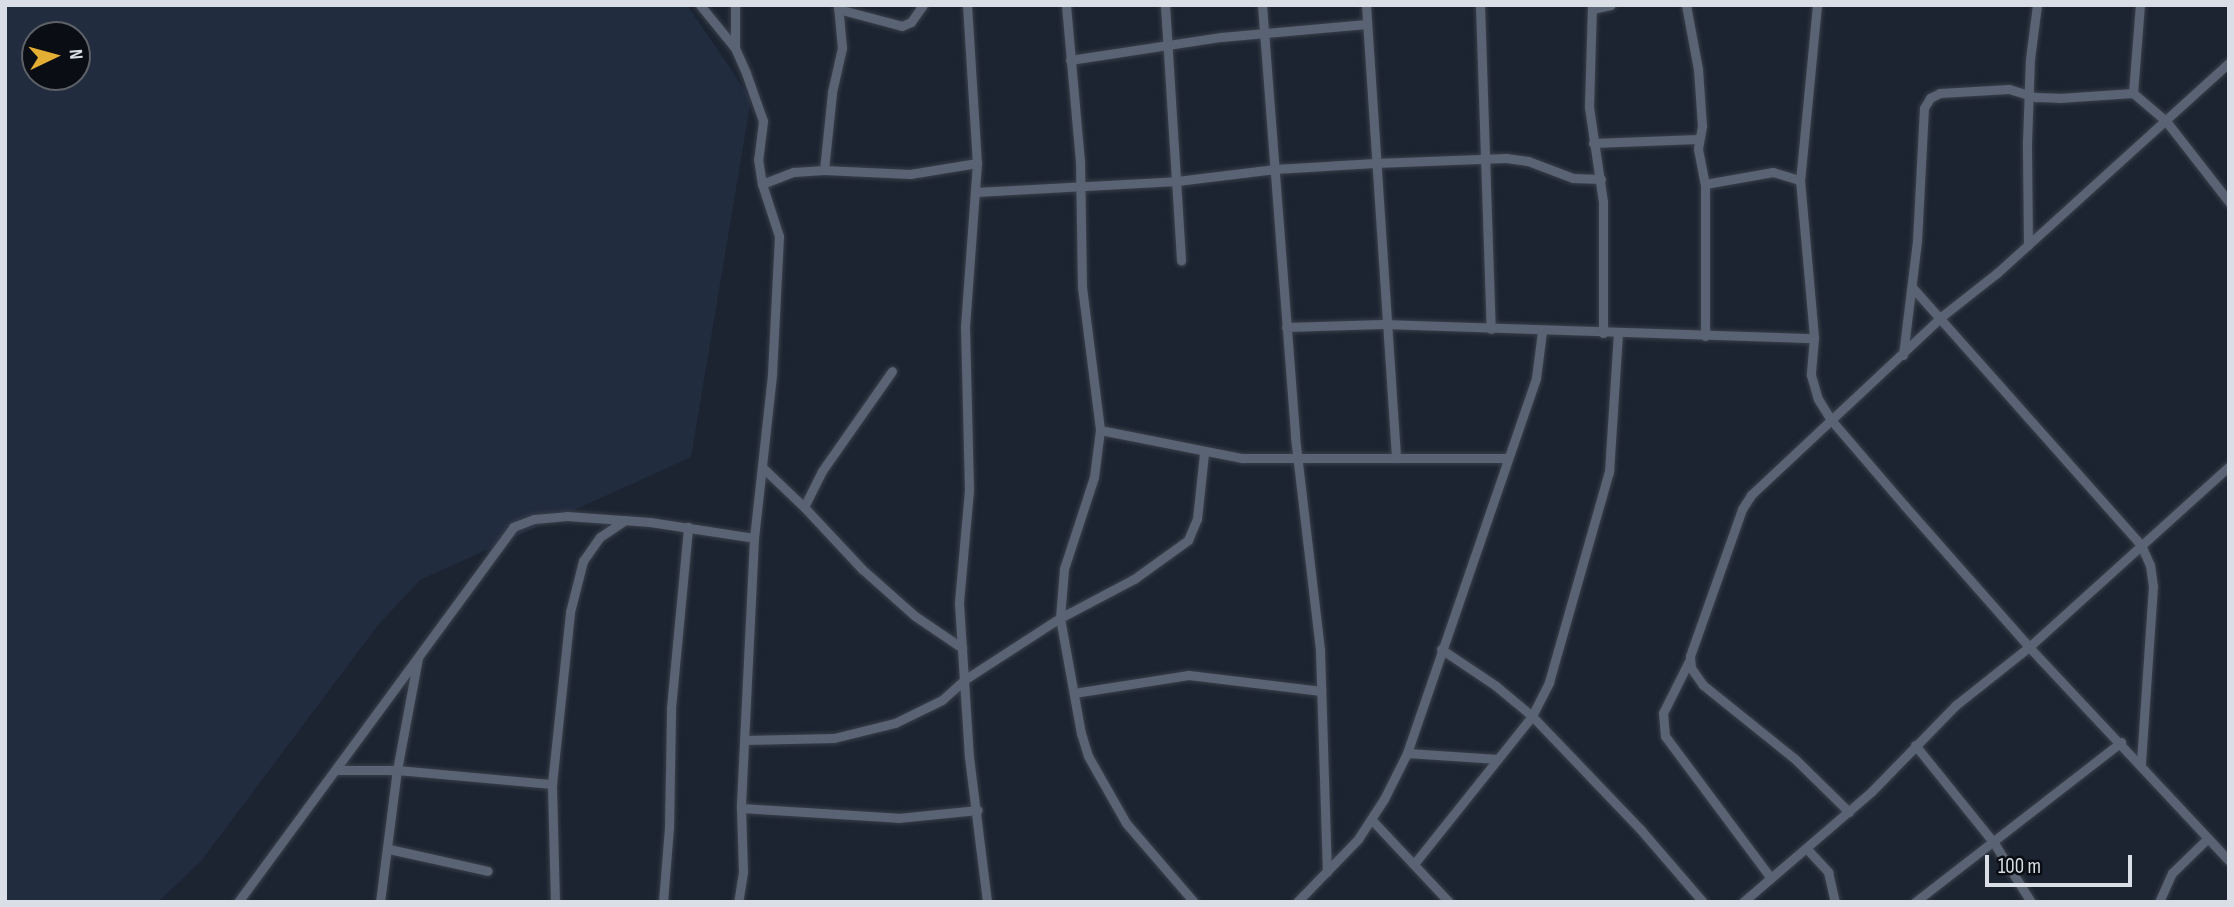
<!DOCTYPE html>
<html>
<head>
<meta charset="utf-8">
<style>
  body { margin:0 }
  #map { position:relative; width:2234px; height:907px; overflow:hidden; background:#1c2431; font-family:"Sofia Sans Condensed",sans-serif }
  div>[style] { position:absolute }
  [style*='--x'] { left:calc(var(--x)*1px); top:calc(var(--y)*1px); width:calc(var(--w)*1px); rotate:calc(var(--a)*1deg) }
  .built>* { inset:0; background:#222c3f }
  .roads { filter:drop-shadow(0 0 2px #393f4a) drop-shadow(0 0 2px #393f4a) }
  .minor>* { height:9px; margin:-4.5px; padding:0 4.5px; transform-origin:4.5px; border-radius:4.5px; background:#5a6373 }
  span { translate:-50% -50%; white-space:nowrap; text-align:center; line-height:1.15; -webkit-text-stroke:7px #0a0d13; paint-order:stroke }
  .frame { position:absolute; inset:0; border:7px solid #d9dee7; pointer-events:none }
  .north { position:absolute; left:21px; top:21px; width:70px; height:70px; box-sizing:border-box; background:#0a0d13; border:2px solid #5d6168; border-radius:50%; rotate:85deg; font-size:19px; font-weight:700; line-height:28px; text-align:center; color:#d9dee7 }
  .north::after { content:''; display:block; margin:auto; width:24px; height:32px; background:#e4ae35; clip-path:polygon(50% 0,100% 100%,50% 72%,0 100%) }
  .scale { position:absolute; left:1985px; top:855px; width:147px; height:32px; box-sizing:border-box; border:4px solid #d9dee7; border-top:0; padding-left:9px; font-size:21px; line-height:24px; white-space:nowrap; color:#d9dee7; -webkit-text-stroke:5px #0a0d13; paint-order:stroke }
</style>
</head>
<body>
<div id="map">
  <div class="built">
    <div style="clip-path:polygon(evenodd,5px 5px,687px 5px,751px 99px,691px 457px,420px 580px,378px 625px,201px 861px,158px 902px,5px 902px,5px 5px,35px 35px,77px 35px,77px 77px,35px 77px,35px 35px)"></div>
  </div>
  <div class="roads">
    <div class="minor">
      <div style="--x:700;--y:5;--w:55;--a:50.9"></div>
      <div style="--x:735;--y:48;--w:27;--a:66"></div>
      <div style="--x:746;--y:73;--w:51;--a:70.5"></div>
      <div style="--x:763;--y:121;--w:38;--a:97"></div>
      <div style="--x:758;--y:159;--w:25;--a:81"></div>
      <div style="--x:762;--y:184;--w:55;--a:71.9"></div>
      <div style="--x:779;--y:236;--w:139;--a:92.9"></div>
      <div style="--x:772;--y:375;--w:164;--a:96.3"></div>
      <div style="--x:754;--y:538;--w:270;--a:92.8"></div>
      <div style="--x:741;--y:808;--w:64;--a:88.2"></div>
      <div style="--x:743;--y:872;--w:30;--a:99"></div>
      <div style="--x:967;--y:5;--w:158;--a:86.4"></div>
      <div style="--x:977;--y:163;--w:163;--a:94.2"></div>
      <div style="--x:965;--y:326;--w:164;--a:88.6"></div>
      <div style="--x:969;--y:490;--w:113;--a:95.1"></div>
      <div style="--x:959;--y:603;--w:154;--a:86.3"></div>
      <div style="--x:969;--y:757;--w:146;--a:82.9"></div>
      <div style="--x:1066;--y:5;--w:157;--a:84.9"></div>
      <div style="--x:1080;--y:161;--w:126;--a:89.1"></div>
      <div style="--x:1082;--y:287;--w:144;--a:82.8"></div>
      <div style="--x:1100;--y:430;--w:47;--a:97.3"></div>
      <div style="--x:1094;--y:477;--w:97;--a:108.1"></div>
      <div style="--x:1064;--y:569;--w:49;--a:94.7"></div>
      <div style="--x:1060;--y:618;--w:117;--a:79.7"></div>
      <div style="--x:1081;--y:733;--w:24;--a:73"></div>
      <div style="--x:1088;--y:756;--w:77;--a:60.4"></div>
      <div style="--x:1126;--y:823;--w:104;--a:49.3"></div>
      <div style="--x:1165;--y:5;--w:256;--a:86.4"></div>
      <div style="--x:1262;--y:5;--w:433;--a:85.6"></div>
      <div style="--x:1295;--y:437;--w:215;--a:83.3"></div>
      <div style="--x:1320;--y:651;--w:221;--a:88.2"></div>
      <div style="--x:1366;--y:5;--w:454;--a:86.2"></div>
      <div style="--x:1480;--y:5;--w:324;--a:88.1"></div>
      <div style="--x:1592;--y:5;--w:102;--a:91.7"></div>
      <div style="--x:1589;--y:107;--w:96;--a:81.6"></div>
      <div style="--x:1603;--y:202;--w:131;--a:90"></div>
      <div style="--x:1686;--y:5;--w:65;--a:79.4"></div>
      <div style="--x:1698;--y:69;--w:57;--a:86"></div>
      <div style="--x:1702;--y:126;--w:23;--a:100"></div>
      <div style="--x:1698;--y:149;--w:36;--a:79"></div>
      <div style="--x:1705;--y:184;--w:152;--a:90"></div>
      <div style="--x:1817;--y:5;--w:176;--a:95.5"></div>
      <div style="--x:1800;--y:180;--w:159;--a:84.9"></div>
      <div style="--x:1814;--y:338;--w:37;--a:95"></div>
      <div style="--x:1811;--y:375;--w:25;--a:74"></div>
      <div style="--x:1818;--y:399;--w:26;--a:58"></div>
      <div style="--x:1832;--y:421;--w:111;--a:49.4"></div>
      <div style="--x:1904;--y:505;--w:189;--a:48.6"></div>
      <div style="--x:2029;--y:647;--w:293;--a:46.9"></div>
      <div style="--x:838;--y:9;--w:66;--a:14.9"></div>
      <div style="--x:902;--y:26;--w:10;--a:-24"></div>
      <div style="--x:911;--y:22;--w:21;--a:-55"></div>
      <div style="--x:1592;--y:9;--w:19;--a:-12"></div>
      <div style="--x:735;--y:48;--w:43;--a:-90"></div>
      <div style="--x:1070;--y:60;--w:153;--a:-8.7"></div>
      <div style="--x:1221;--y:37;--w:146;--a:-5.1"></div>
      <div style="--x:2133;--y:93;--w:88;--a:-85.5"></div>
      <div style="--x:1593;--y:143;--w:105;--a:-2.2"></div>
      <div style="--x:824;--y:170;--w:78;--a:-84.1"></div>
      <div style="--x:832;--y:92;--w:45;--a:-77.2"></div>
      <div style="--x:842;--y:48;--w:43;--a:-95.3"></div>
      <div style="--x:762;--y:184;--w:34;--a:-21"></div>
      <div style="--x:794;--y:172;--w:30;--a:-4"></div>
      <div style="--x:824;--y:170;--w:86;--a:2.7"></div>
      <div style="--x:910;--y:174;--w:68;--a:-9.3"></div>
      <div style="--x:1705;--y:184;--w:69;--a:-10"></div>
      <div style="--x:1773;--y:172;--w:28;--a:17"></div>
      <div style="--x:976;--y:192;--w:201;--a:-3.1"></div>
      <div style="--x:1177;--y:181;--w:99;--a:-7"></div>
      <div style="--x:1275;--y:169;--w:100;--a:-3.4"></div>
      <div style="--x:1375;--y:163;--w:131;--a:-2.2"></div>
      <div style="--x:1506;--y:158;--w:22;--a:8"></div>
      <div style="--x:1528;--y:161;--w:48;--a:20.7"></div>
      <div style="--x:1573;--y:178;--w:28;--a:2"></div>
      <div style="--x:2028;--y:245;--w:102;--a:-90.6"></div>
      <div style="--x:2027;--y:143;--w:84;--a:-88"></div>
      <div style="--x:2030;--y:59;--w:54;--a:-82.6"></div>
      <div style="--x:1912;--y:287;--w:345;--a:48.4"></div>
      <div style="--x:2141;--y:545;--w:22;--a:66"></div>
      <div style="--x:2150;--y:565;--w:21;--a:82"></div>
      <div style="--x:2153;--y:586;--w:178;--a:93.9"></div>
      <div style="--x:1286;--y:327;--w:97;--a:-1.8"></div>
      <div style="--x:1383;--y:324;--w:431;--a:1.9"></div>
      <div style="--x:1903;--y:355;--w:115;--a:-83"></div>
      <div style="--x:1917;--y:241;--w:133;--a:-87"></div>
      <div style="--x:1924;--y:108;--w:12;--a:-59"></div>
      <div style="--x:1930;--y:98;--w:11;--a:-27"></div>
      <div style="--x:1940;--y:93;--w:69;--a:-3.3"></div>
      <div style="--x:2009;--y:89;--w:28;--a:17"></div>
      <div style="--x:2036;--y:97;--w:23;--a:2"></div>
      <div style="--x:2059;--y:98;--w:74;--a:-3.9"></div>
      <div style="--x:2133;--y:93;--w:43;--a:40.3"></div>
      <div style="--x:2166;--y:121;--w:103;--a:52.1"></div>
      <div style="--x:1100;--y:430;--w:145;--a:11.2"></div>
      <div style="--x:1242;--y:458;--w:265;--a:0"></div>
      <div style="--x:762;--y:467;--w:58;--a:43.6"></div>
      <div style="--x:804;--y:507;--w:40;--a:-63.4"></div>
      <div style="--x:822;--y:471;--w:122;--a:-55"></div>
      <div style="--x:804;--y:507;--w:85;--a:46.9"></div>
      <div style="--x:862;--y:569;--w:71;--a:41.6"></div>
      <div style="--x:915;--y:616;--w:57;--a:34.2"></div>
      <div style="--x:1441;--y:649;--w:66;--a:33.9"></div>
      <div style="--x:1496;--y:686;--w:47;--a:39.8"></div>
      <div style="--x:1532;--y:716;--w:158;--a:46.3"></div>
      <div style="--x:1641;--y:830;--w:95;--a:49.3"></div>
      <div style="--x:1689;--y:661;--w:58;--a:116.6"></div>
      <div style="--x:1663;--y:713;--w:23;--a:85"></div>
      <div style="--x:1665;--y:736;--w:177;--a:53.3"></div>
      <div style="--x:1074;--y:693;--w:116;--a:-8.9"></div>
      <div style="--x:1189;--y:675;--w:133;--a:6.9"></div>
      <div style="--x:745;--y:740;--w:89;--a:-1.3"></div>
      <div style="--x:834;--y:738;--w:63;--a:-13.8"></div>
      <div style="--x:895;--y:723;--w:52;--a:-26.1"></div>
      <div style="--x:942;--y:700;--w:30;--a:-42"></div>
      <div style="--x:964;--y:680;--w:114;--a:-32.9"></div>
      <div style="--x:1060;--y:618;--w:84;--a:-27.8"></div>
      <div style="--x:1134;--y:579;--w:67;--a:-35.8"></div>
      <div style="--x:1188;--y:540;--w:23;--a:-67"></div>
      <div style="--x:1197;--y:519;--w:66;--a:-83.9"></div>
      <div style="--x:1915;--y:745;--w:126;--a:51.1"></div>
      <div style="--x:1994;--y:843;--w:70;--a:57.9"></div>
      <div style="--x:1407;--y:753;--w:91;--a:3.8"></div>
      <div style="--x:337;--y:770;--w:60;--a:0"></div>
      <div style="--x:397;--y:770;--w:156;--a:5.2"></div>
      <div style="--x:741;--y:808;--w:157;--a:3.6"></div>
      <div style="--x:898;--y:818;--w:80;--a:-5.7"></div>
      <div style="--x:1849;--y:812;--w:76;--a:-135.5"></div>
      <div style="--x:1795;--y:759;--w:118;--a:-141.2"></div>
      <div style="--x:1703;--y:685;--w:21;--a:-125"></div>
      <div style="--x:1691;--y:668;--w:12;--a:-95"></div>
      <div style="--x:1690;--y:656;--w:156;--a:-70.5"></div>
      <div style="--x:1742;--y:509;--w:17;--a:-57"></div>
      <div style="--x:1751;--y:495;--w:260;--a:-43.1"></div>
      <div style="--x:1941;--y:317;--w:71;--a:-38.2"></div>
      <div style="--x:1997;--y:273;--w:313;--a:-42.2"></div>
      <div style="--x:1371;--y:819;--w:114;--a:46.8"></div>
      <div style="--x:1806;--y:848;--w:33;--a:47"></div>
      <div style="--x:1828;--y:872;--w:31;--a:77"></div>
      <div style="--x:389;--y:849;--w:101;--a:12.5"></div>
      <div style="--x:1414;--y:864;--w:189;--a:-51.4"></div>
      <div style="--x:1532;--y:716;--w:38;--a:-63"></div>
      <div style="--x:1549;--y:682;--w:218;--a:-74.1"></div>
      <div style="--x:1609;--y:472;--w:138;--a:-86.3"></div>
      <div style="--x:238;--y:902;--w:465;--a:-53.7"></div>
      <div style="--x:513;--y:527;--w:22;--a:-21"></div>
      <div style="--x:534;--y:519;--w:33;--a:-5"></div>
      <div style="--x:567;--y:516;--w:83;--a:4.1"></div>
      <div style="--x:650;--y:522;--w:105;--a:8.7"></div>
      <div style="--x:380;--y:902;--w:133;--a:-82.7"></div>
      <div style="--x:397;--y:770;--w:114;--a:-79.4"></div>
      <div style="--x:555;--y:902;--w:118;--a:-91.5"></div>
      <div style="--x:552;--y:784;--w:173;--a:-84"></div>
      <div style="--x:570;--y:612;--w:53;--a:-75.7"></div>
      <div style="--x:583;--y:561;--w:29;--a:-55"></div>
      <div style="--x:600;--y:537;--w:30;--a:-34"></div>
      <div style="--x:663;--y:902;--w:74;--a:-85.4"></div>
      <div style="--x:669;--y:828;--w:120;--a:-89"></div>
      <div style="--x:671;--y:708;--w:182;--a:-84.6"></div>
      <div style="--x:1297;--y:902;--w:88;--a:-45.9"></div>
      <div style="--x:1358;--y:839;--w:48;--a:-57"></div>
      <div style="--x:1384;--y:799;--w:51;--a:-63.4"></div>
      <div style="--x:1407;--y:753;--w:397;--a:-71"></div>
      <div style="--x:1536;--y:378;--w:46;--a:-82.6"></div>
      <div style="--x:1743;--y:902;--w:169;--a:-40.7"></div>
      <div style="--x:1871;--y:792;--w:122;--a:-45.7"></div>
      <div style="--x:1956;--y:705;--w:93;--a:-38.5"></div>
      <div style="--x:2029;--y:647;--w:270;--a:-42.1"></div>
      <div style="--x:1915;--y:902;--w:261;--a:-37.8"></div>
      <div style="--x:2159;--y:902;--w:32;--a:-66"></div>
      <div style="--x:2172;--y:873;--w:50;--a:-44.2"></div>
    </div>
  </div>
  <div class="frame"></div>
  <div class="north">N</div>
  <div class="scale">100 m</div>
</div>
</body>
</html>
